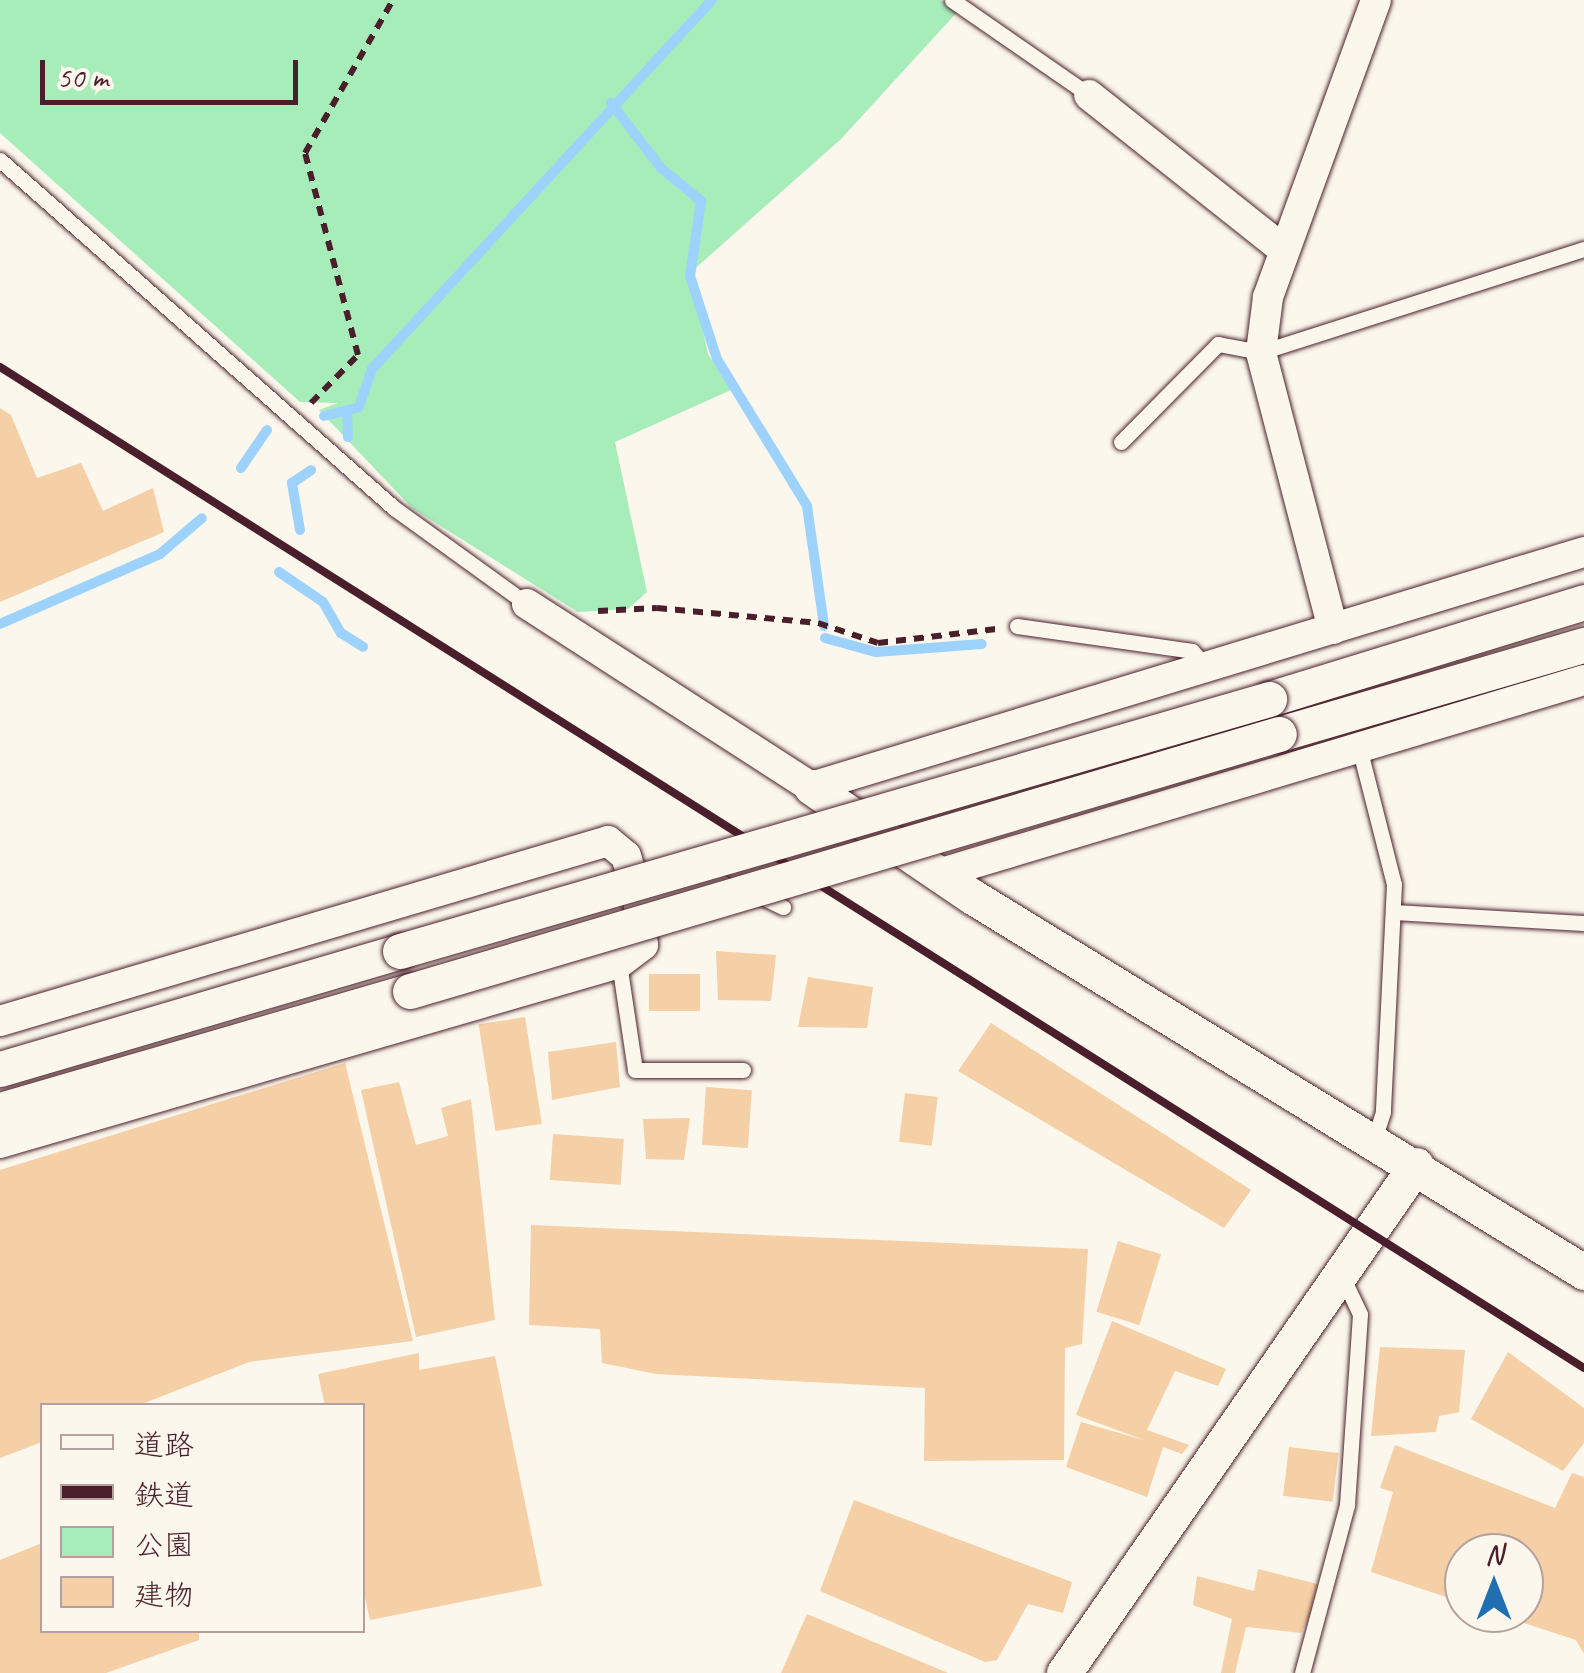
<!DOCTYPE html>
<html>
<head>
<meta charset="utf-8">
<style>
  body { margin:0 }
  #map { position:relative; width:1584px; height:1673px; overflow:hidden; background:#fbf7ec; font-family:Caveat,"Klee One",sans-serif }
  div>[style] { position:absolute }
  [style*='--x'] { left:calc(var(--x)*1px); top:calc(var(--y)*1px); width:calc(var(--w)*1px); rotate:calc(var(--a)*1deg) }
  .green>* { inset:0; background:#a6edba }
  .stream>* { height:10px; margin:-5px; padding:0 5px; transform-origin:5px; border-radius:5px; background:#9dd2fc }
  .building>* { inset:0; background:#f5cfa5; transform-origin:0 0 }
  .path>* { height:6px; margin-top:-3px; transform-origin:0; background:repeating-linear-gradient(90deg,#4a1f2b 0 10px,transparent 0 18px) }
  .roads { filter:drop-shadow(0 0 2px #4a1f2b) drop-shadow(0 0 2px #4a1f2b) }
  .service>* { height:15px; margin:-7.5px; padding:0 7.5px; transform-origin:7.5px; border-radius:7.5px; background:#fbf7ec }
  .minor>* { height:30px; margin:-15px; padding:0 15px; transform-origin:15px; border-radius:15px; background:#fbf7ec }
  .tertiary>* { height:35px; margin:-17.5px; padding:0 17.5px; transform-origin:17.5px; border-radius:17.5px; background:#fbf7ec }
  .rail>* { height:8px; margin:-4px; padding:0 4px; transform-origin:4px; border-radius:4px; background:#4a1f2b }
  .bridges { filter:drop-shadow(0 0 2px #4a1f2b) drop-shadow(0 0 2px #4a1f2b) }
  .tertiary-bridge>* { height:35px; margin:-17.5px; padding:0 17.5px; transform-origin:17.5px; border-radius:17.5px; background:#fbf7ec }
  span { translate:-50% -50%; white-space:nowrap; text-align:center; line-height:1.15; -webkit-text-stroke:9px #fbf7ec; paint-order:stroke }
  .legend { position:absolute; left:40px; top:1403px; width:325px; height:230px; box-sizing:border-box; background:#fbf7ec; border:2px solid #b4a19f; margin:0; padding:12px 18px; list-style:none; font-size:30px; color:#4a1f2b }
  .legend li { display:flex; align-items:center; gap:20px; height:50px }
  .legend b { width:50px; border:2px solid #b4a19f }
  .north { position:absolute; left:1444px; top:1533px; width:100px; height:100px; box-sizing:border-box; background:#fbf7ec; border:2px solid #b4a19f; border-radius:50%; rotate:0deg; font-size:28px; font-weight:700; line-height:40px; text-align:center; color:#4a1f2b }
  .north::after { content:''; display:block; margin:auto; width:35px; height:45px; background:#1f6fb2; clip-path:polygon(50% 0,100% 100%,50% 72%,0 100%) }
  .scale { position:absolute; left:40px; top:60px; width:258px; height:45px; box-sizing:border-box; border:5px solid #4a1f2b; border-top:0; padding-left:12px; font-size:30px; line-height:35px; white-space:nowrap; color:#4a1f2b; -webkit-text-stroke:8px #fbf7ec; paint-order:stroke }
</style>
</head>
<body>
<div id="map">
  <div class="green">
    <div style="clip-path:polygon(0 0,940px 0,960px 9px,841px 139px,690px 273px,708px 354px,731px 390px,615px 442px,647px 592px,628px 609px,578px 612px,412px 508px,319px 410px,338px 403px,300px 402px,0 133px)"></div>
  </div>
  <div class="stream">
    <div style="--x:611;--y:103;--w:82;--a:52.4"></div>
    <div style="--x:661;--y:168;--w:52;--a:39.5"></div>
    <div style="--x:701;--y:201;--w:76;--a:98.3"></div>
    <div style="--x:690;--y:276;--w:87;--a:72"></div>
    <div style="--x:717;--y:359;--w:172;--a:58.5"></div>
    <div style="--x:807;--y:506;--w:121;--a:81.9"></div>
    <div style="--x:347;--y:411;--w:26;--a:88"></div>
    <div style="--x:324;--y:416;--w:36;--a:-14"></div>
    <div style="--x:359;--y:407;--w:40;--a:-71.1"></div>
    <div style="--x:372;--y:369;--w:502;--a:-47.34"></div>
    <div style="--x:241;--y:468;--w:46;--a:-55.6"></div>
    <div style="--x:300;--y:530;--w:48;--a:-99.7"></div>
    <div style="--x:292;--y:483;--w:23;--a:-34"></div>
    <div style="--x:279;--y:572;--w:53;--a:34.3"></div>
    <div style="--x:323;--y:602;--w:36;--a:60"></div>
    <div style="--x:341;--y:633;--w:26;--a:32"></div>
    <div style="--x:0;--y:624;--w:175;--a:-23.6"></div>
    <div style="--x:160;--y:554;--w:55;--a:-40.6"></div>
    <div style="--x:825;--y:638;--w:53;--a:15.4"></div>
    <div style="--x:876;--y:652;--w:106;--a:-4.3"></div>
  </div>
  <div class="building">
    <div style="clip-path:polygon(0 408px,11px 415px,37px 478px,81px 463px,103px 511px,153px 488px,164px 532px,0 602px)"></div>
    <div style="clip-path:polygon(716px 951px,776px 955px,771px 1001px,718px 1000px)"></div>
    <div style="left:700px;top:974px;width:37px;height:51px;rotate:90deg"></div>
    <div style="clip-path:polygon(808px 977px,873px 987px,867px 1028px,798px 1027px)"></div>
    <div style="left:525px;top:1017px;width:108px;height:47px;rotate:81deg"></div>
    <div style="clip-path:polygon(991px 1023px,1251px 1190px,1224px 1228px,958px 1071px)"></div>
    <div style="clip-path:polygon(616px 1042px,620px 1087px,552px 1100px,548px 1052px)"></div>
    <div style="clip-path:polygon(345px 1063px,413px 1341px,249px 1362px,137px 1406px,42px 1406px,42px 1442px,0 1458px,0 1170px)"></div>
    <div style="clip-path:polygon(399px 1082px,416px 1145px,448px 1136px,441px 1108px,471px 1099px,495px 1320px,416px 1337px,361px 1090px)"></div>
    <div style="left:706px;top:1087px;width:46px;height:58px;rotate:4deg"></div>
    <div style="left:905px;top:1093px;width:33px;height:49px;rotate:7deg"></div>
    <div style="clip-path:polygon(690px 1118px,684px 1160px,646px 1159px,643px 1119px)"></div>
    <div style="left:553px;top:1134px;width:71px;height:46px;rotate:4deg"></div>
    <div style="clip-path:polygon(531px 1225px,1088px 1249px,1082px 1344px,1065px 1348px,1064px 1460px,924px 1461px,925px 1388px,656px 1374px,602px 1363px,600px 1329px,529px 1325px)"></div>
    <div style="left:1118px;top:1241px;width:45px;height:74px;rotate:17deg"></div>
    <div style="clip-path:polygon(1112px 1321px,1226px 1369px,1218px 1386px,1175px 1371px,1147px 1430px,1189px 1445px,1182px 1454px,1163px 1447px,1147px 1497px,1066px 1467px,1081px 1422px,1147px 1441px,1076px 1415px)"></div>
    <div style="clip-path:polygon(1380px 1347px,1465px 1350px,1459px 1412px,1439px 1416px,1436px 1432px,1371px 1436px)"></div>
    <div style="clip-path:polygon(1508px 1352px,1584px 1408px,1584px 1443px,1563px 1471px,1471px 1419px)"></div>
    <div style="clip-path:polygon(419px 1353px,419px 1370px,495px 1356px,542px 1586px,370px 1620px,362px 1584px,362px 1406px,325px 1406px,318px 1374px)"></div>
    <div style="clip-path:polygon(1395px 1445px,1555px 1508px,1572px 1473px,1584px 1477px,1584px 1654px,1576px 1640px,1497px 1614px,1524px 1613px,1524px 1553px,1464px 1553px,1464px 1603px,1371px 1572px,1393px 1492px,1380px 1488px)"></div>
    <div style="left:1289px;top:1447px;width:50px;height:49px;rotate:7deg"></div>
    <div style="clip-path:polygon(854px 1500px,1072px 1582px,1063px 1613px,1028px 1604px,997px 1660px,985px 1662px,820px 1591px)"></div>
    <div style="clip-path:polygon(42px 1543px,42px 1630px,199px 1630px,199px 1640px,106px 1673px,0 1673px,0 1560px)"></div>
    <div style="clip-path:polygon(1258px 1569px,1325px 1586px,1301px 1633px,1246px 1627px,1235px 1673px,1221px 1673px,1232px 1619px,1193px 1605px,1197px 1576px,1254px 1591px)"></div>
    <div style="clip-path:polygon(807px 1614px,948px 1673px,781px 1673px)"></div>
  </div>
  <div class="path">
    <div style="--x:311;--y:403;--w:67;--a:-45.6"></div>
    <div style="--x:358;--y:355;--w:209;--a:-104.7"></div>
    <div style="--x:305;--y:153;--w:177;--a:-60.1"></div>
    <div style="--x:598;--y:611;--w:59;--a:-2.9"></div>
    <div style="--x:657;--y:608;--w:162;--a:5.3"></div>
    <div style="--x:818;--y:623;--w:63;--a:18.4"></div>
    <div style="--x:878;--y:643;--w:119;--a:-6.8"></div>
  </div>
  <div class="roads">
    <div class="service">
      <div style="--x:952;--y:0;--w:167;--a:34.7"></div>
      <div style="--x:0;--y:160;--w:526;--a:41.45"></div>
      <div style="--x:394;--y:508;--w:164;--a:35.8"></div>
      <div style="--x:1121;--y:442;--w:138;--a:-45.3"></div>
      <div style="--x:1218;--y:344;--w:44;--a:10.5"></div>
      <div style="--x:1261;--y:352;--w:339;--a:-17.7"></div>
      <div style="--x:1017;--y:626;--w:177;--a:8.1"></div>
      <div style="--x:1192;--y:651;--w:21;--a:47"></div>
      <div style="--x:1360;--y:751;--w:137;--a:75.7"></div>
      <div style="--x:1394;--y:884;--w:228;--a:92.8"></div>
      <div style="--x:1383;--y:1112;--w:26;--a:108"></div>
      <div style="--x:647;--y:895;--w:77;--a:-9"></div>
      <div style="--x:758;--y:895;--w:28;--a:26"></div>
      <div style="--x:1393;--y:912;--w:191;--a:3.3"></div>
      <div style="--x:619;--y:963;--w:108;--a:81.5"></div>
      <div style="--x:635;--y:1070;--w:108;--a:0"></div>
      <div style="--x:1302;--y:1673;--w:174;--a:-75"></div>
      <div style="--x:1347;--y:1505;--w:191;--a:-86.1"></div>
      <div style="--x:1360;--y:1314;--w:44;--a:-115.4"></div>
    </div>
    <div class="minor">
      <div style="--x:1089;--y:95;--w:249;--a:38.5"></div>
      <div style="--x:527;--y:604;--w:338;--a:32.8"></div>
      <div style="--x:811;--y:787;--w:808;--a:-16.91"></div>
      <div style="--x:1333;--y:629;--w:286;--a:-104.6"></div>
      <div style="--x:1261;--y:352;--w:55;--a:-82.7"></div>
      <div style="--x:1268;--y:297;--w:316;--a:-70"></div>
      <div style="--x:941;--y:873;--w:671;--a:-16.71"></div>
      <div style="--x:0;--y:1021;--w:634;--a:-16.49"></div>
      <div style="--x:608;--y:841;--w:23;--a:40"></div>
      <div style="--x:626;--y:856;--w:43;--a:73.7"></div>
      <div style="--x:638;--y:897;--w:48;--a:84.1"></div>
      <div style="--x:643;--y:945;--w:30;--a:143"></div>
      <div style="--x:619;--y:963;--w:645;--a:163.79"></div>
    </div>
    <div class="tertiary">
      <div style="--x:1269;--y:699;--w:330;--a:-17.1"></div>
      <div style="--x:1279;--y:734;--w:318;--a:-16.3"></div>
      <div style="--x:811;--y:787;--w:196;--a:34.2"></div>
      <div style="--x:973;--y:897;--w:717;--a:31.54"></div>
      <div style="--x:0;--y:1069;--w:417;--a:-16.4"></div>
      <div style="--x:0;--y:1110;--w:427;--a:-16.2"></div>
      <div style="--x:1064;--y:1673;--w:618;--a:-55.28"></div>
    </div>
  </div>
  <div class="rail">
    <div style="--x:0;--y:367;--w:1874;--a:32.29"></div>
  </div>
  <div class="bridges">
    <div class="tertiary-bridge">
      <div style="--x:400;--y:951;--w:905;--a:-16.17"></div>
      <div style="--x:410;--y:991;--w:906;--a:-16.48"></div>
    </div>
  </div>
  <ul class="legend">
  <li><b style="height:12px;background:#fbf7ec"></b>道路</li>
  <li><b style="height:12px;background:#4a1f2b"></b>鉄道</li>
  <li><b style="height:28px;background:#a6edba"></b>公園</li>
  <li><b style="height:28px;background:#f5cfa5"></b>建物</li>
  </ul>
  <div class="north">N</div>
  <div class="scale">50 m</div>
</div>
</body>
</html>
